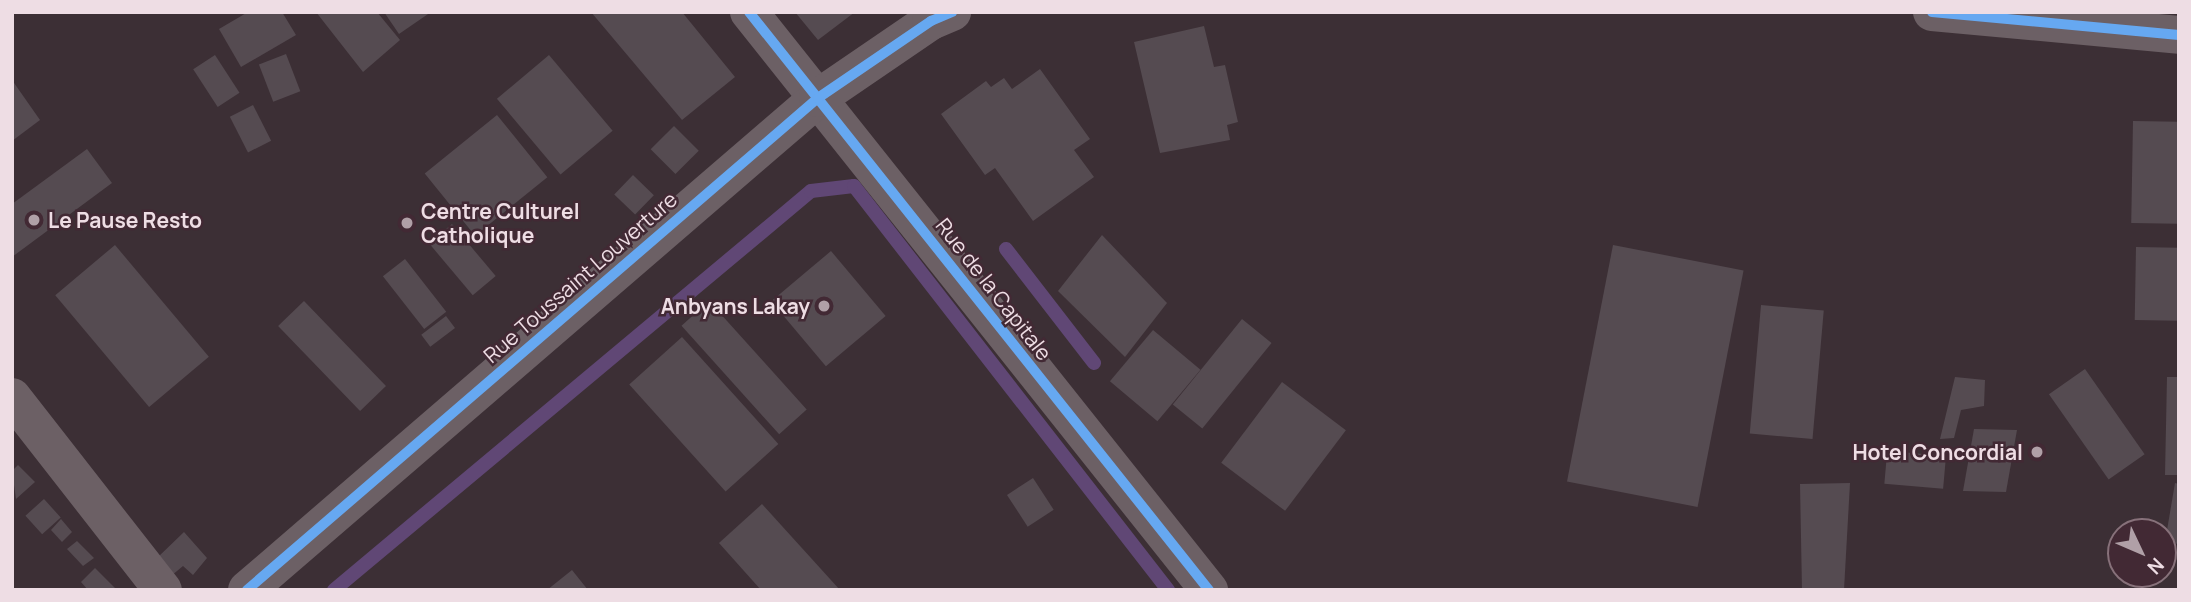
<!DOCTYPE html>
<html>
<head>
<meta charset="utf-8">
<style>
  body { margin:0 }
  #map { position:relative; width:2191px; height:602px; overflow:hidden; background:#3c2f35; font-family:Manrope,sans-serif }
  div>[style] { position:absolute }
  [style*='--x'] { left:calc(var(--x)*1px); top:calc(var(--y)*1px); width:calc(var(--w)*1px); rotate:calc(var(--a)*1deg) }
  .stream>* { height:14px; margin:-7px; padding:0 7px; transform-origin:7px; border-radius:7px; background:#604775 }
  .building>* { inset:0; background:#554b51; transform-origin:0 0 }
  .minor>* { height:38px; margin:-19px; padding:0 19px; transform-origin:19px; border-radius:19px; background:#6c6065 }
  .cycleway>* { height:10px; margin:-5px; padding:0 5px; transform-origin:5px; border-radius:5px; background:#66a8f1 }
  .dots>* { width:19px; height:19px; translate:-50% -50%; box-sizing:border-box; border:4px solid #422934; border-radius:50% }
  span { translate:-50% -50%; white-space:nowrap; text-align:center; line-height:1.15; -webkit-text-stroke:5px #422934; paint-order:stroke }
  .poi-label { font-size:21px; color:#eedde4; font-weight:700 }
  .left { translate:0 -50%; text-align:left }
  .right { translate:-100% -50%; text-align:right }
  .street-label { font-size:21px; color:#eedde4 }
  .frame { position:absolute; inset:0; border:14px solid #eedde4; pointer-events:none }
  .north { position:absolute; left:2107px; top:518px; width:70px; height:70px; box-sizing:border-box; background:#422934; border:2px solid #87717a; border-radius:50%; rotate:134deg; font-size:19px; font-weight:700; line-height:28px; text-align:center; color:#eedde4 }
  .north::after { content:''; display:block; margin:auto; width:24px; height:32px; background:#b0a0a7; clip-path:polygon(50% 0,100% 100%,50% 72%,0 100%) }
</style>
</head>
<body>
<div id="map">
  <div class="stream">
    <div style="--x:1006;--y:249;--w:144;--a:52.3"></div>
    <div style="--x:334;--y:590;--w:622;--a:-39.91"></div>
    <div style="--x:811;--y:191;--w:43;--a:-6.6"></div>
    <div style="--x:854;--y:186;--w:512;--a:52.14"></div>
  </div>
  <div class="building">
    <div style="clip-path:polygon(248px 12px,282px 12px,296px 35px,241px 67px,219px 29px)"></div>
    <div style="clip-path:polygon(316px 12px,377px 12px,400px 40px,363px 72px)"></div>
    <div style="clip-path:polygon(384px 12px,431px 12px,399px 34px)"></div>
    <div style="clip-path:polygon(591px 12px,682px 12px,735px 77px,682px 120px)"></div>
    <div style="clip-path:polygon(795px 12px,855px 12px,818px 40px)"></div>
    <div style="clip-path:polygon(1204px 26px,1214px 67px,1225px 65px,1238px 122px,1227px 125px,1230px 140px,1160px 153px,1134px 42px)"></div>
    <div style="left:286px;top:54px;width:40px;height:29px;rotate:69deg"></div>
    <div style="left:215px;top:55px;width:45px;height:26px;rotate:57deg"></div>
    <div style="left:549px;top:55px;width:99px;height:68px;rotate:50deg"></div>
    <div style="clip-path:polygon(1040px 69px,1090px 139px,1074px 150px,1094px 177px,1033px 221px,995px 168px,985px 175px,941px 114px,986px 81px,991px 87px,1004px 78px,1012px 89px)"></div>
    <div style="clip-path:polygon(12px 80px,40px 120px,12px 141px)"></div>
    <div style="left:253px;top:105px;width:40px;height:26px;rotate:63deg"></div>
    <div style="left:497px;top:115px;width:80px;height:93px;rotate:51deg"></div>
    <div style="left:2133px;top:121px;width:46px;height:102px;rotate:1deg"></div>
    <div style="left:674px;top:126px;width:35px;height:33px;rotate:45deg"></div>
    <div style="clip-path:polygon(87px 149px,112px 183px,12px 257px,12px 204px)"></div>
    <div style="left:633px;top:175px;width:29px;height:27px;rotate:44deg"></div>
    <div style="left:452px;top:224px;width:68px;height:30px;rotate:50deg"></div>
    <div style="clip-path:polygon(1102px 235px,1167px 303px,1125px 357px,1058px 291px)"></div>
    <div style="left:115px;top:245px;width:146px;height:78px;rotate:50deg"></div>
    <div style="left:1613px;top:245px;width:133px;height:241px;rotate:11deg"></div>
    <div style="left:2136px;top:247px;width:43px;height:73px;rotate:1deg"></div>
    <div style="left:831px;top:251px;width:85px;height:78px;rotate:50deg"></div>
    <div style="left:405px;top:259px;width:67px;height:28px;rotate:52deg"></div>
    <div style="left:304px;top:301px;width:118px;height:36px;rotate:46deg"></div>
    <div style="left:709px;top:301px;width:146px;height:37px;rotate:48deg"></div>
    <div style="left:1761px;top:305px;width:63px;height:129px;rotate:5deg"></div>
    <div style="left:446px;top:316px;width:15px;height:31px;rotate:53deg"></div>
    <div style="left:1242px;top:319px;width:38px;height:110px;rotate:39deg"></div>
    <div style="left:1153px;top:330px;width:62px;height:67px;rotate:40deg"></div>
    <div style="left:682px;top:337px;width:144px;height:71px;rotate:48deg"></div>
    <div style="left:2085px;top:369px;width:104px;height:44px;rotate:55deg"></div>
    <div style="clip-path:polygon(1955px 377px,1985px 380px,1984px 406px,1961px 410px,1954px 438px,1940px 439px)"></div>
    <div style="clip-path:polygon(2167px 377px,2179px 377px,2179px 475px,2165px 475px)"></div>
    <div style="left:1282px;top:382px;width:80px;height:101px;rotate:37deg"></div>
    <div style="clip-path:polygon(1974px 429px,2017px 430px,2006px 492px,1963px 491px)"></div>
    <div style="left:1946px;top:456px;width:33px;height:59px;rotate:95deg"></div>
    <div style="clip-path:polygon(18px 465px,35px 482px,16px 499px,12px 471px)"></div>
    <div style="left:1033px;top:478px;width:38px;height:31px;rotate:57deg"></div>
    <div style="clip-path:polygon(1850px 483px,1844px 590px,1802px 590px,1800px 484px)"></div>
    <div style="clip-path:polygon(2175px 483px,2179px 484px,2179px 544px,2165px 542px)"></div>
    <div style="left:44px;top:499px;width:25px;height:25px;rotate:48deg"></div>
    <div style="clip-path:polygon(762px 504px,840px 590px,761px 590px,719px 543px)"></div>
    <div style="clip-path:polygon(61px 519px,72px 532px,62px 542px,51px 530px)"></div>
    <div style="clip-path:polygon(184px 532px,207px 558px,193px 575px,183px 566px,171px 576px,157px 558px)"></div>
    <div style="clip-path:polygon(77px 541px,94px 558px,83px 566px,67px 549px)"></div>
    <div style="clip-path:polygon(95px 568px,117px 590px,88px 590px,81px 582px)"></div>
    <div style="clip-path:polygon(572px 570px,588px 590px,547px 590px)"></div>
  </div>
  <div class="minor">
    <div style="--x:749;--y:12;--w:739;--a:51.49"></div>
    <div style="--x:1932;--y:12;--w:248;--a:5.3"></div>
    <div style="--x:12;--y:397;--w:245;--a:52"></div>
    <div style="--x:247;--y:590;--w:754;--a:-40.75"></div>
    <div style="--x:818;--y:98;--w:137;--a:-34.3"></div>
    <div style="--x:931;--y:21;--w:23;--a:-23"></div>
  </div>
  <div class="cycleway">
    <div style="--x:749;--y:12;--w:739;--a:51.49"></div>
    <div style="--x:1932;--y:12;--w:248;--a:5.3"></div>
    <div style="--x:247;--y:590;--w:754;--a:-40.75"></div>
    <div style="--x:818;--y:98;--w:137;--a:-34.3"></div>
    <div style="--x:931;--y:21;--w:23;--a:-23"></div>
  </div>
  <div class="dots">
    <div style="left:34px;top:220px;background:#b0a0a7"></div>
    <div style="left:407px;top:223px;background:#b0a0a7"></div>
    <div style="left:824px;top:306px;background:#b0a0a7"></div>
    <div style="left:2037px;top:452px;background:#b0a0a7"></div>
  </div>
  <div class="poi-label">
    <span class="left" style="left:421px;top:223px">Centre Culturel<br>Catholique</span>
    <span class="left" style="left:48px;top:220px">Le Pause Resto</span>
    <span class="right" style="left:810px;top:306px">Anbyans Lakay</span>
    <span class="right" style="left:2023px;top:452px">Hotel Concordial</span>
  </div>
  <div class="street-label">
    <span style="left:580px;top:277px;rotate:-41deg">Rue Toussaint Louverture</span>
    <span style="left:994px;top:289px;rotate:52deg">Rue de la Capitale</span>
  </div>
  <div class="frame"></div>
  <div class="north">N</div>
</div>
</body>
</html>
